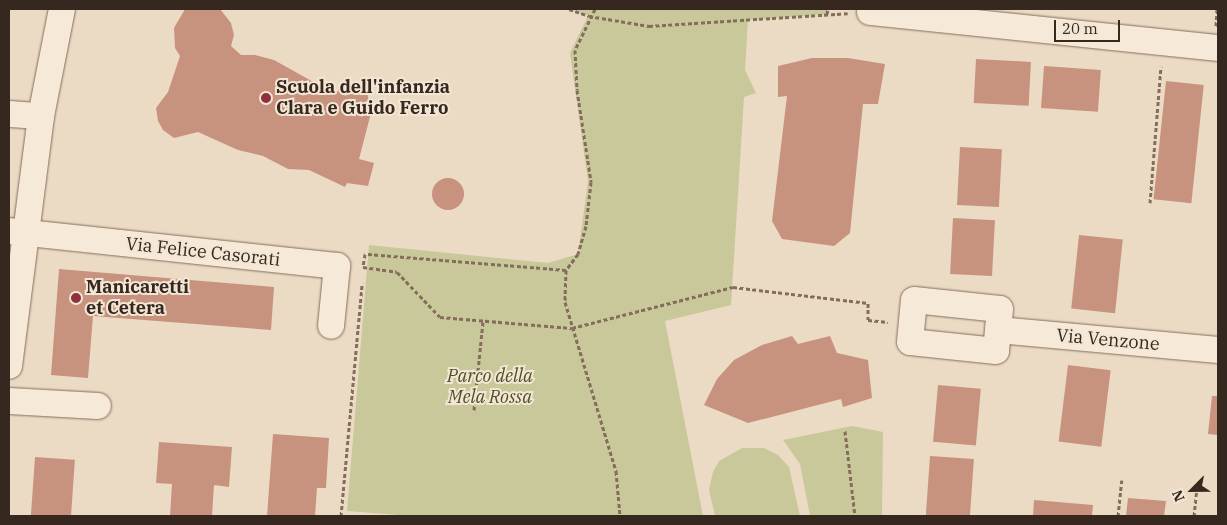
<!DOCTYPE html>
<html>
<head>
<meta charset="utf-8">
<style>
  body { margin:0 }
  #map { position:relative; width:1227px; height:525px; overflow:hidden; background:#ebdbc5; font-family:"IBM Plex Serif",serif }
  div>[style] { position:absolute }
  [style*='--x'] { left:calc(var(--x)*1px); top:calc(var(--y)*1px); width:calc(var(--w)*1px); rotate:calc(var(--a)*1deg) }
  .green>* { inset:0; background:#c9c89a }
  .building>* { inset:0; background:#c7937e; transform-origin:0 0 }
  .round { border-radius:50% }
  .path>* { height:3px; margin-top:-1.5px; transform-origin:0; background:repeating-linear-gradient(90deg,#856d5c 0 4px,transparent 0 6.5px) }
  .roads { filter:drop-shadow(0 0 1px #856d5c) drop-shadow(0 0 1px #856d5c) }
  .street>* { height:26px; margin:-13px; padding:0 13px; transform-origin:13px; border-radius:13px; background:#f7e9d8 }
  .dots>* { width:14px; height:14px; translate:-50% -50%; box-sizing:border-box; border:2px solid #f3e6d4; border-radius:50% }
  span { translate:-50% -50%; white-space:nowrap; text-align:center; line-height:1.15; -webkit-text-stroke:4px #f3e6d4; paint-order:stroke }
  .poi-label { font-size:18px; color:#36271f; font-weight:700 }
  .left { translate:0 -50%; text-align:left }
  .street-label { font-size:18px; color:#36271f }
  .park-label { font-size:18px; color:#4c5127; font-style:italic }
  .frame { position:absolute; inset:0; border:10px solid #36271f; pointer-events:none }
  .north { position:absolute; left:1167px; top:465px; width:50px; height:50px; -webkit-text-stroke:4px #f3e6d4; paint-order:stroke; rotate:247deg; font-size:14px; font-weight:700; line-height:20px; text-align:center; color:#36271f }
  .north::after { content:''; display:block; margin:auto; width:18px; height:22px; background:#36271f; clip-path:polygon(50% 0,100% 100%,50% 72%,0 100%) }
  .scale { position:absolute; left:1054px; top:20px; width:66px; height:22px; box-sizing:border-box; border:2px solid #36271f; border-top:0; padding-left:6px; font-size:15px; line-height:18px; white-space:nowrap; color:#36271f; -webkit-text-stroke:4px #f3e6d4; paint-order:stroke }
</style>
</head>
<body>
<div id="map">
  <div class="green">
    <div style="clip-path:polygon(569px 9px,828px 9px,827px 14px,748px 20px,745px 70px,756px 93px,744px 97px,731px 305px,665px 321px,703px 516px,412px 516px,347px 511px,369px 245px,548px 263px,578px 254px,588px 181px,570px 53px,588px 16px)"></div>
    <div style="clip-path:polygon(852px 426px,883px 432px,882px 516px,810px 516px,800px 464px,783px 440px)"></div>
    <div style="clip-path:polygon(742px 448px,764px 448px,778px 455px,789px 467px,800px 516px,715px 516px,709px 490px,713px 472px,719px 461px)"></div>
  </div>
  <div class="building">
    <div style="clip-path:polygon(185px 9px,220px 9px,231px 23px,234px 35px,231px 46px,241px 55px,255px 55px,274px 60px,335px 94px,345px 83px,359px 85px,367px 91px,371px 113px,359px 159px,374px 163px,368px 186px,347px 183px,345px 187px,309px 170px,288px 169px,263px 156px,238px 150px,198px 132px,174px 138px,163px 130px,158px 121px,156px 108px,168px 92px,180px 56px,175px 48px,174px 28px)"></div>
    <div style="clip-path:polygon(812px 58px,848px 58px,885px 64px,878px 104px,863px 104px,850px 233px,834px 246px,782px 239px,772px 221px,787px 96px,778px 97px,778px 66px)"></div>
    <div style="left:976px;top:59px;width:55px;height:44px;rotate:3deg"></div>
    <div style="left:1044px;top:66px;width:57px;height:42px;rotate:4deg"></div>
    <div style="left:1166px;top:81px;width:38px;height:119px;rotate:6deg"></div>
    <div style="left:960px;top:147px;width:42px;height:58px;rotate:3deg"></div>
    <div class="round" style="left:432px;top:178px;width:32px;height:32px"></div>
    <div style="left:953px;top:218px;width:42px;height:56px;rotate:3deg"></div>
    <div style="left:1079px;top:235px;width:44px;height:74px;rotate:6deg"></div>
    <div style="clip-path:polygon(59px 269px,274px 287px,271px 330px,93px 316px,88px 378px,51px 375px)"></div>
    <div style="clip-path:polygon(792px 336px,798px 344px,830px 336px,837px 353px,868px 360px,872px 398px,843px 407px,841px 399px,748px 423px,704px 405px,717px 379px,734px 360px,762px 345px)"></div>
    <div style="left:1068px;top:365px;width:43px;height:77px;rotate:7deg"></div>
    <div style="left:938px;top:385px;width:43px;height:57px;rotate:5deg"></div>
    <div style="clip-path:polygon(1212px 396px,1218px 396px,1218px 435px,1208px 434px)"></div>
    <div style="clip-path:polygon(273px 434px,329px 438px,326px 488px,317px 488px,315px 516px,267px 516px)"></div>
    <div style="clip-path:polygon(159px 442px,232px 447px,229px 487px,214px 485px,212px 516px,170px 516px,172px 484px,156px 483px)"></div>
    <div style="left:930px;top:456px;width:44px;height:60px;rotate:4deg"></div>
    <div style="left:35px;top:457px;width:40px;height:59px;rotate:4deg"></div>
    <div style="clip-path:polygon(1128px 498px,1166px 501px,1164px 516px,1126px 516px)"></div>
    <div style="clip-path:polygon(1034px 500px,1093px 505px,1092px 516px,1033px 516px)"></div>
  </div>
  <div class="path">
    <div style="--x:569;--y:9;--w:21;--a:19"></div>
    <div style="--x:589;--y:16;--w:61;--a:9.5"></div>
    <div style="--x:649;--y:26;--w:199;--a:-3.7"></div>
    <div style="--x:595;--y:9;--w:46;--a:116"></div>
    <div style="--x:575;--y:50;--w:40;--a:87.1"></div>
    <div style="--x:577;--y:90;--w:93;--a:81.3"></div>
    <div style="--x:591;--y:182;--w:44;--a:96.5"></div>
    <div style="--x:586;--y:226;--w:29;--a:106"></div>
    <div style="--x:578;--y:254;--w:20;--a:127"></div>
    <div style="--x:566;--y:270;--w:202;--a:-175.4"></div>
    <div style="--x:365;--y:254;--w:13;--a:99"></div>
    <div style="--x:363;--y:267;--w:34;--a:8"></div>
    <div style="--x:397;--y:272;--w:62;--a:46.3"></div>
    <div style="--x:440;--y:317;--w:132;--a:4.8"></div>
    <div style="--x:572;--y:328;--w:166;--a:-14.3"></div>
    <div style="--x:733;--y:287;--w:136;--a:6.8"></div>
    <div style="--x:868;--y:303;--w:17;--a:90"></div>
    <div style="--x:868;--y:320;--w:20;--a:6"></div>
    <div style="--x:827;--y:14;--w:5;--a:-79"></div>
    <div style="--x:1216;--y:26;--w:17;--a:-87"></div>
    <div style="--x:1150;--y:203;--w:137;--a:-85.4"></div>
    <div style="--x:566;--y:270;--w:32;--a:92"></div>
    <div style="--x:565;--y:302;--w:177;--a:73.2"></div>
    <div style="--x:616;--y:471;--w:45;--a:84.9"></div>
    <div style="--x:474;--y:410;--w:89;--a:-84.2"></div>
    <div style="--x:845;--y:431;--w:86;--a:83.3"></div>
    <div style="--x:341;--y:516;--w:234;--a:-84.8"></div>
    <div style="--x:1118;--y:516;--w:36;--a:-84"></div>
    <div style="--x:1194;--y:516;--w:28;--a:-84"></div>
  </div>
  <div class="roads">
    <div class="street">
      <div style="--x:870;--y:12;--w:350;--a:5.9"></div>
      <div style="--x:9;--y:114;--w:32;--a:4"></div>
      <div style="--x:9;--y:231;--w:330;--a:6.1"></div>
      <div style="--x:337;--y:266;--w:60;--a:95.7"></div>
      <div style="--x:914;--y:300;--w:86;--a:6"></div>
      <div style="--x:1000;--y:309;--w:42;--a:95.4"></div>
      <div style="--x:996;--y:351;--w:86;--a:-174"></div>
      <div style="--x:910;--y:342;--w:42;--a:-84.6"></div>
      <div style="--x:998;--y:330;--w:221;--a:5.2"></div>
      <div style="--x:9;--y:366;--w:252;--a:-82.7"></div>
      <div style="--x:41;--y:116;--w:109;--a:-78.9"></div>
      <div style="--x:9;--y:401;--w:89;--a:3.2"></div>
    </div>
  </div>
  <div class="dots">
    <div style="left:266px;top:98px;background:#90303d"></div>
    <div style="left:76px;top:298px;background:#90303d"></div>
  </div>
  <div class="poi-label">
    <span class="left" style="left:276px;top:98px">Scuola dell'infanzia<br>Clara e Guido Ferro</span>
    <span class="left" style="left:86px;top:298px">Manicaretti<br>et Cetera</span>
  </div>
  <div class="street-label">
    <span style="left:203px;top:252px;rotate:6deg">Via Felice Casorati</span>
    <span style="left:1108px;top:340px;rotate:5deg">Via Venzone</span>
  </div>
  <div class="park-label">
    <span style="left:490px;top:387px">Parco della<br>Mela Rossa</span>
  </div>
  <div class="frame"></div>
  <div class="north">N</div>
  <div class="scale">20 m</div>
</div>
</body>
</html>
